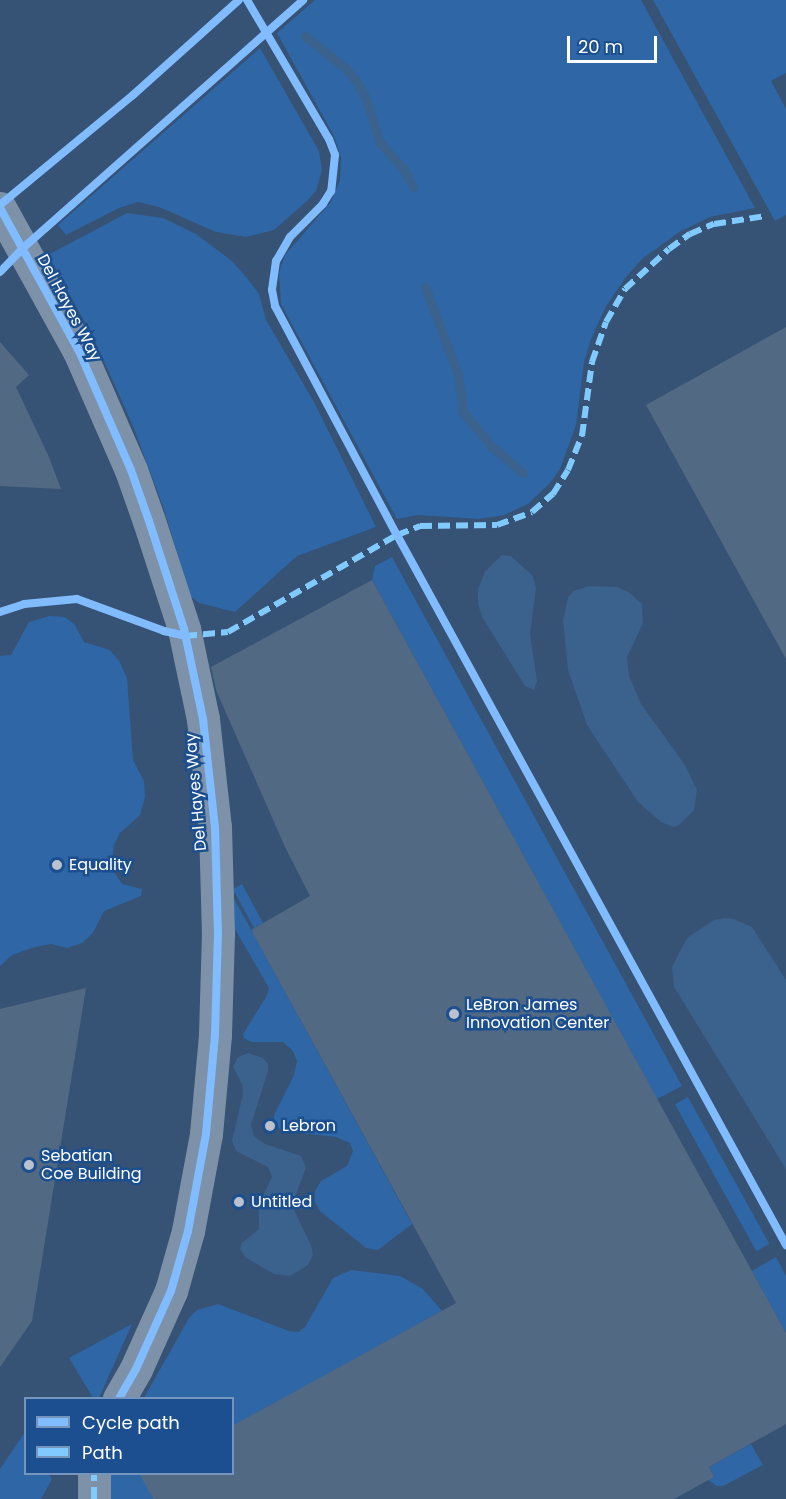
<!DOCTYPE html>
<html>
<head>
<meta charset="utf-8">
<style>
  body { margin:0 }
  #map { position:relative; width:786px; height:1499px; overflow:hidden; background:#365274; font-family:Poppins,sans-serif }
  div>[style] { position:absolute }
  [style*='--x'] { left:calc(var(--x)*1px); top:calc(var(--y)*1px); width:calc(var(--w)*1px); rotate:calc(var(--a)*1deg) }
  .green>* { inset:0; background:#2f66a5; transform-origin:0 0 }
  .water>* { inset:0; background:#3b618d }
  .stream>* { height:9px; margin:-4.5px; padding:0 4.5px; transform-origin:4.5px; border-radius:4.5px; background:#3b618d }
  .building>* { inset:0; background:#526984 }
  .minor>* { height:33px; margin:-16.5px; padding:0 16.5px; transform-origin:16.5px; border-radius:16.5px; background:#7d92a8 }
  .quiet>* { height:6px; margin-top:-3px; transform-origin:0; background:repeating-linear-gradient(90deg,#80caff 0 12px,transparent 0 18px) }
  .cycleway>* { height:8px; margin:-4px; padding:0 4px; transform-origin:4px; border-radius:4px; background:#80bcff }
  .dots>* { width:16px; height:16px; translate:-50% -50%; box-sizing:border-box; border:3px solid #1b4f8f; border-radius:50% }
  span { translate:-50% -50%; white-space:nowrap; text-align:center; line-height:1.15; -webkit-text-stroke:5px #1b4f8f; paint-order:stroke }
  .street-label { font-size:16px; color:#fff }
  .poi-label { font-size:16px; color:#fff }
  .left { translate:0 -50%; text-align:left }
  .legend { position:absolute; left:24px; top:1397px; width:210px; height:78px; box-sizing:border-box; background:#1b4f8f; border:2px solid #7695bc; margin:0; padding:8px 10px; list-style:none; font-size:18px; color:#fff }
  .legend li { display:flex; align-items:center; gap:12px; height:30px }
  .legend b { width:30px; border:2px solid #7695bc }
  .scale { position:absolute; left:567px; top:36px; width:90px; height:27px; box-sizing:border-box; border:3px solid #fff; border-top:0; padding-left:8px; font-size:18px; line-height:21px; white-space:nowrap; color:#fff; -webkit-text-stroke:4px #1b4f8f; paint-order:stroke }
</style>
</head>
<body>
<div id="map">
  <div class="green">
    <div style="clip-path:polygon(315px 0,641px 0,755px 208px,710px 217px,679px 232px,642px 259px,626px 277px,606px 306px,591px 339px,584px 362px,576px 425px,560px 469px,550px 483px,528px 504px,504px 515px,479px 519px,418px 515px,397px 519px,281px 304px,279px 273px,285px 255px,331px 202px,340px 180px,341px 157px,334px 136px,277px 33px)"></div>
    <div style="clip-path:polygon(653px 0,786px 0,786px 73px,771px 81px,786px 109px,786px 215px,775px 221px)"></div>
    <div style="clip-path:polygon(260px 48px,319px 151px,322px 170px,316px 191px,308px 200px,274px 230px,246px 237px,216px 232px,159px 207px,138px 202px,119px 208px,66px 235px,58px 225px)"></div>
    <div style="clip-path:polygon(127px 213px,163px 218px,196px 234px,232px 261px,247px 278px,259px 294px,266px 320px,314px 402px,376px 527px,297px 556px,235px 612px,199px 603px,190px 596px,164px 509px,133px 426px,94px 339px,48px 255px)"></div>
    <div style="clip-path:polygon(392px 557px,682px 1086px,657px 1099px,372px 580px,375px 566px)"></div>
    <div style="clip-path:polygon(49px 616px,65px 617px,75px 625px,84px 642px,110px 650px,119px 661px,127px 678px,133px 760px,144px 781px,145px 797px,140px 815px,120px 833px,114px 845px,111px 867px,122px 884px,142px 889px,141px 896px,104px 911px,93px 933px,82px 943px,67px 948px,51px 944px,35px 947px,12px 955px,0 966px,0 656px,11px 655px,29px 622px)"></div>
    <div style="clip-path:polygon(242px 884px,263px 923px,254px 928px,235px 893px,232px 895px,412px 1224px,378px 1250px,366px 1248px,320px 1211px,315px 1202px,315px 1191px,321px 1181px,347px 1166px,353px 1151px,350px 1143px,336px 1137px,282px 1131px,274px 1123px,274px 1115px,294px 1075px,297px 1061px,293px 1051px,283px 1042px,251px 1042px,244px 1038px,243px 1034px,266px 997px,269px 988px,225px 912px,228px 892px)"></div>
    <div style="left:688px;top:1097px;width:168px;height:15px;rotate:61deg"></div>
    <div style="clip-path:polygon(776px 1257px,786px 1276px,786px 1333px,752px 1271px)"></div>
    <div style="clip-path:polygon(351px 1270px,400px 1276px,423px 1289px,442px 1311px,233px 1426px,232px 1398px,144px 1398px,189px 1318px,197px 1310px,218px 1304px,289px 1331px,298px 1332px,305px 1327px,333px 1278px)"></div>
    <div style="clip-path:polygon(132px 1324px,99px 1398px,93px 1398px,69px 1358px)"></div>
    <div style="clip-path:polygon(25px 1432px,26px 1474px,49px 1474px,52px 1479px,41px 1499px,0 1499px,0 1469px)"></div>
    <div style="clip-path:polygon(751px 1444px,763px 1465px,723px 1486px,717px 1486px,708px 1480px,714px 1477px,709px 1467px)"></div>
    <div style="clip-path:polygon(109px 1474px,146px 1474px,153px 1499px,106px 1499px)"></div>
  </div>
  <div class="water">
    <div style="clip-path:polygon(502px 555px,511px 556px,533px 576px,536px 588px,530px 634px,537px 681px,534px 690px,525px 686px,482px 617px,478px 604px,478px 589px,485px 572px)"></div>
    <div style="clip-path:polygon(589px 586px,617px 587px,630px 593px,642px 604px,643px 623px,627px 657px,629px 676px,641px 704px,685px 765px,697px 790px,694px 810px,679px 825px,673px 827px,661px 822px,638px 802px,587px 725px,568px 670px,563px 621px,568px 597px,574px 591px)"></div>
    <div style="clip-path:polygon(725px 918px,734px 919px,752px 927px,786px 980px,786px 1169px,674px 987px,672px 967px,687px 938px,714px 920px)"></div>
    <div style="clip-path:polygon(248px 1053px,263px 1058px,268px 1064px,268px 1071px,251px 1125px,254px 1136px,265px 1144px,301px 1156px,306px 1167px,292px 1206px,311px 1245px,313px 1255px,308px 1265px,290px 1276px,274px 1274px,246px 1258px,240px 1249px,242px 1243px,259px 1229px,259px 1204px,272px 1177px,268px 1167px,236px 1151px,232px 1141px,243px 1094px,242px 1084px,233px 1067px,238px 1057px)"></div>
  </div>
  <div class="stream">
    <div style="--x:305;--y:36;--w:50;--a:38.5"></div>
    <div style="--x:344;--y:67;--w:20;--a:49"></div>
    <div style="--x:357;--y:82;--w:19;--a:62"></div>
    <div style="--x:366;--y:99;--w:46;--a:72.3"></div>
    <div style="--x:380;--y:143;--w:36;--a:48"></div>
    <div style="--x:404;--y:170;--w:19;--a:62"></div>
    <div style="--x:425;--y:287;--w:94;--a:69.4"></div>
    <div style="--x:458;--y:375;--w:37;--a:82"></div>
    <div style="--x:463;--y:412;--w:44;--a:50.5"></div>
    <div style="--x:491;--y:446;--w:42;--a:40.2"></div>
  </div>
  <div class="building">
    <div style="clip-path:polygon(786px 327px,786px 659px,646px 405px)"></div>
    <div style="clip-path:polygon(0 342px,29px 375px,16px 387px,49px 457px,61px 489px,0 486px)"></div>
    <div style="clip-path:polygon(372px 580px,786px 1333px,786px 1424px,709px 1467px,714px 1477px,674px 1499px,153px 1499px,139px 1473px,232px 1473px,232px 1426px,456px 1303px,251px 930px,310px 896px,285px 847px,216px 690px,211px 667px)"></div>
    <div style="clip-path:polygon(86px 988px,32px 1321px,0 1367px,0 1009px)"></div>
  </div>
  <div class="minor">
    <div style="--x:0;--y:208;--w:163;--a:61.1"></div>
    <div style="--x:79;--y:351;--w:130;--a:66.4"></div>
    <div style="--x:131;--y:470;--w:54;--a:70.6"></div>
    <div style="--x:149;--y:521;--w:114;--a:72"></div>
    <div style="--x:184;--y:629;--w:92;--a:78.1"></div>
    <div style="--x:203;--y:719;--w:109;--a:83.7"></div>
    <div style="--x:215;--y:827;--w:106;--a:88.4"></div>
    <div style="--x:218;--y:933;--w:102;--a:91.7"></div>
    <div style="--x:215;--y:1035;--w:99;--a:95.2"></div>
    <div style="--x:206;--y:1134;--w:99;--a:100.5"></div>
    <div style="--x:188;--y:1231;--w:62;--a:105.8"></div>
    <div style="--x:171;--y:1291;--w:85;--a:114.2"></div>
    <div style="--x:136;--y:1369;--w:34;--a:120"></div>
    <div style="--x:94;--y:1499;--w:25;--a:-90"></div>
  </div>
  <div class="quiet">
    <div style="--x:185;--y:636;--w:43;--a:-5.3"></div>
    <div style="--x:228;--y:632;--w:195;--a:-29.9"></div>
    <div style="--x:397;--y:535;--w:25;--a:-21"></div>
    <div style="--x:420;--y:526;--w:77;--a:-0.7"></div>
    <div style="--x:497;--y:525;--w:37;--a:-20"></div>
    <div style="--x:532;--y:512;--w:28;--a:-41"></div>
    <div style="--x:553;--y:494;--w:28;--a:-58"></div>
    <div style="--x:568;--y:470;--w:37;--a:-68"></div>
    <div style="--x:582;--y:436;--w:75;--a:-82.3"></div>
    <div style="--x:592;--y:362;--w:42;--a:-70.7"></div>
    <div style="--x:606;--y:322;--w:38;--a:-60"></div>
    <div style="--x:625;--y:289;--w:59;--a:-42.3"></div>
    <div style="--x:669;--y:249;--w:26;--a:-36"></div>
    <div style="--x:690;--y:234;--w:26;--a:-23"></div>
    <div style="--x:714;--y:224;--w:52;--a:-8.9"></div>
    <div style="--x:94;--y:1499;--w:25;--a:-90"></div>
  </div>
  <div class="cycleway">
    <div style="--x:247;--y:0;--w:161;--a:59.5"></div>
    <div style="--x:329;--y:139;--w:17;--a:69"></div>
    <div style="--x:335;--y:155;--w:36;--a:96"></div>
    <div style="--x:331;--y:191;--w:15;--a:122"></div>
    <div style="--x:323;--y:204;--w:47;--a:135"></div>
    <div style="--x:290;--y:237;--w:28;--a:120"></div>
    <div style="--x:276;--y:261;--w:29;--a:98"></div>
    <div style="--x:272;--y:290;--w:16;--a:79"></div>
    <div style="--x:275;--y:306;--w:259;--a:62"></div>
    <div style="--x:397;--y:535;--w:810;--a:61.28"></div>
    <div style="--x:0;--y:205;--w:173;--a:-39.6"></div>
    <div style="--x:133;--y:95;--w:142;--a:-41.9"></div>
    <div style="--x:0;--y:208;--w:163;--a:61.1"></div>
    <div style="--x:79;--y:351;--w:130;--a:66.4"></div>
    <div style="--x:131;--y:470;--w:54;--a:70.6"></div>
    <div style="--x:149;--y:521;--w:114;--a:72"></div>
    <div style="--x:184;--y:629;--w:92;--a:78.1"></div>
    <div style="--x:203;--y:719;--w:109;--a:83.7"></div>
    <div style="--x:215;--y:827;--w:106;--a:88.4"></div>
    <div style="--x:218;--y:933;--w:102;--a:91.7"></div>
    <div style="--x:215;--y:1035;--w:99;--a:95.2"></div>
    <div style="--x:206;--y:1134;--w:99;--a:100.5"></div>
    <div style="--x:188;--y:1231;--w:62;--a:105.8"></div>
    <div style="--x:171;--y:1291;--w:85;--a:114.2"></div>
    <div style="--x:136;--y:1369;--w:34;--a:120"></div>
    <div style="--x:0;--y:272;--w:33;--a:-46"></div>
    <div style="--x:23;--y:248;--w:374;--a:-41.5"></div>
    <div style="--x:0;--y:612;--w:25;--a:-18"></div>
    <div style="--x:24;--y:604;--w:53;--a:-5.4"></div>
    <div style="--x:77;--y:599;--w:93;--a:20.2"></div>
    <div style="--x:164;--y:631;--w:22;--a:13"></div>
  </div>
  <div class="dots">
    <div style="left:57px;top:865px;background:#b9c2ce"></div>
    <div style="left:454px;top:1014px;background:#b9c2ce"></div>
    <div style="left:270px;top:1126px;background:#b9c2ce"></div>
    <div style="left:29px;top:1165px;background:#b9c2ce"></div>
    <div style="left:239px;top:1202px;background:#b9c2ce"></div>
  </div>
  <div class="street-label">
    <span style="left:69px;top:308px;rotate:62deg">Del Hayes Way</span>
    <span style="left:196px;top:792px;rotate:-95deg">Del Hayes Way</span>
  </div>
  <div class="poi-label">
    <span class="left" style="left:69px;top:865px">Equality</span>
    <span class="left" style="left:466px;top:1014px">LeBron James<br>Innovation Center</span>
    <span class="left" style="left:282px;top:1126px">Lebron</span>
    <span class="left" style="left:41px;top:1165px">Sebatian<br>Coe Building</span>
    <span class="left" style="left:251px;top:1202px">Untitled</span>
  </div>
  <ul class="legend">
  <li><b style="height:8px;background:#80bcff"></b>Cycle path</li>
  <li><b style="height:8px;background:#80caff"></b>Path</li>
  </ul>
  <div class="scale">20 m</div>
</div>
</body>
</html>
